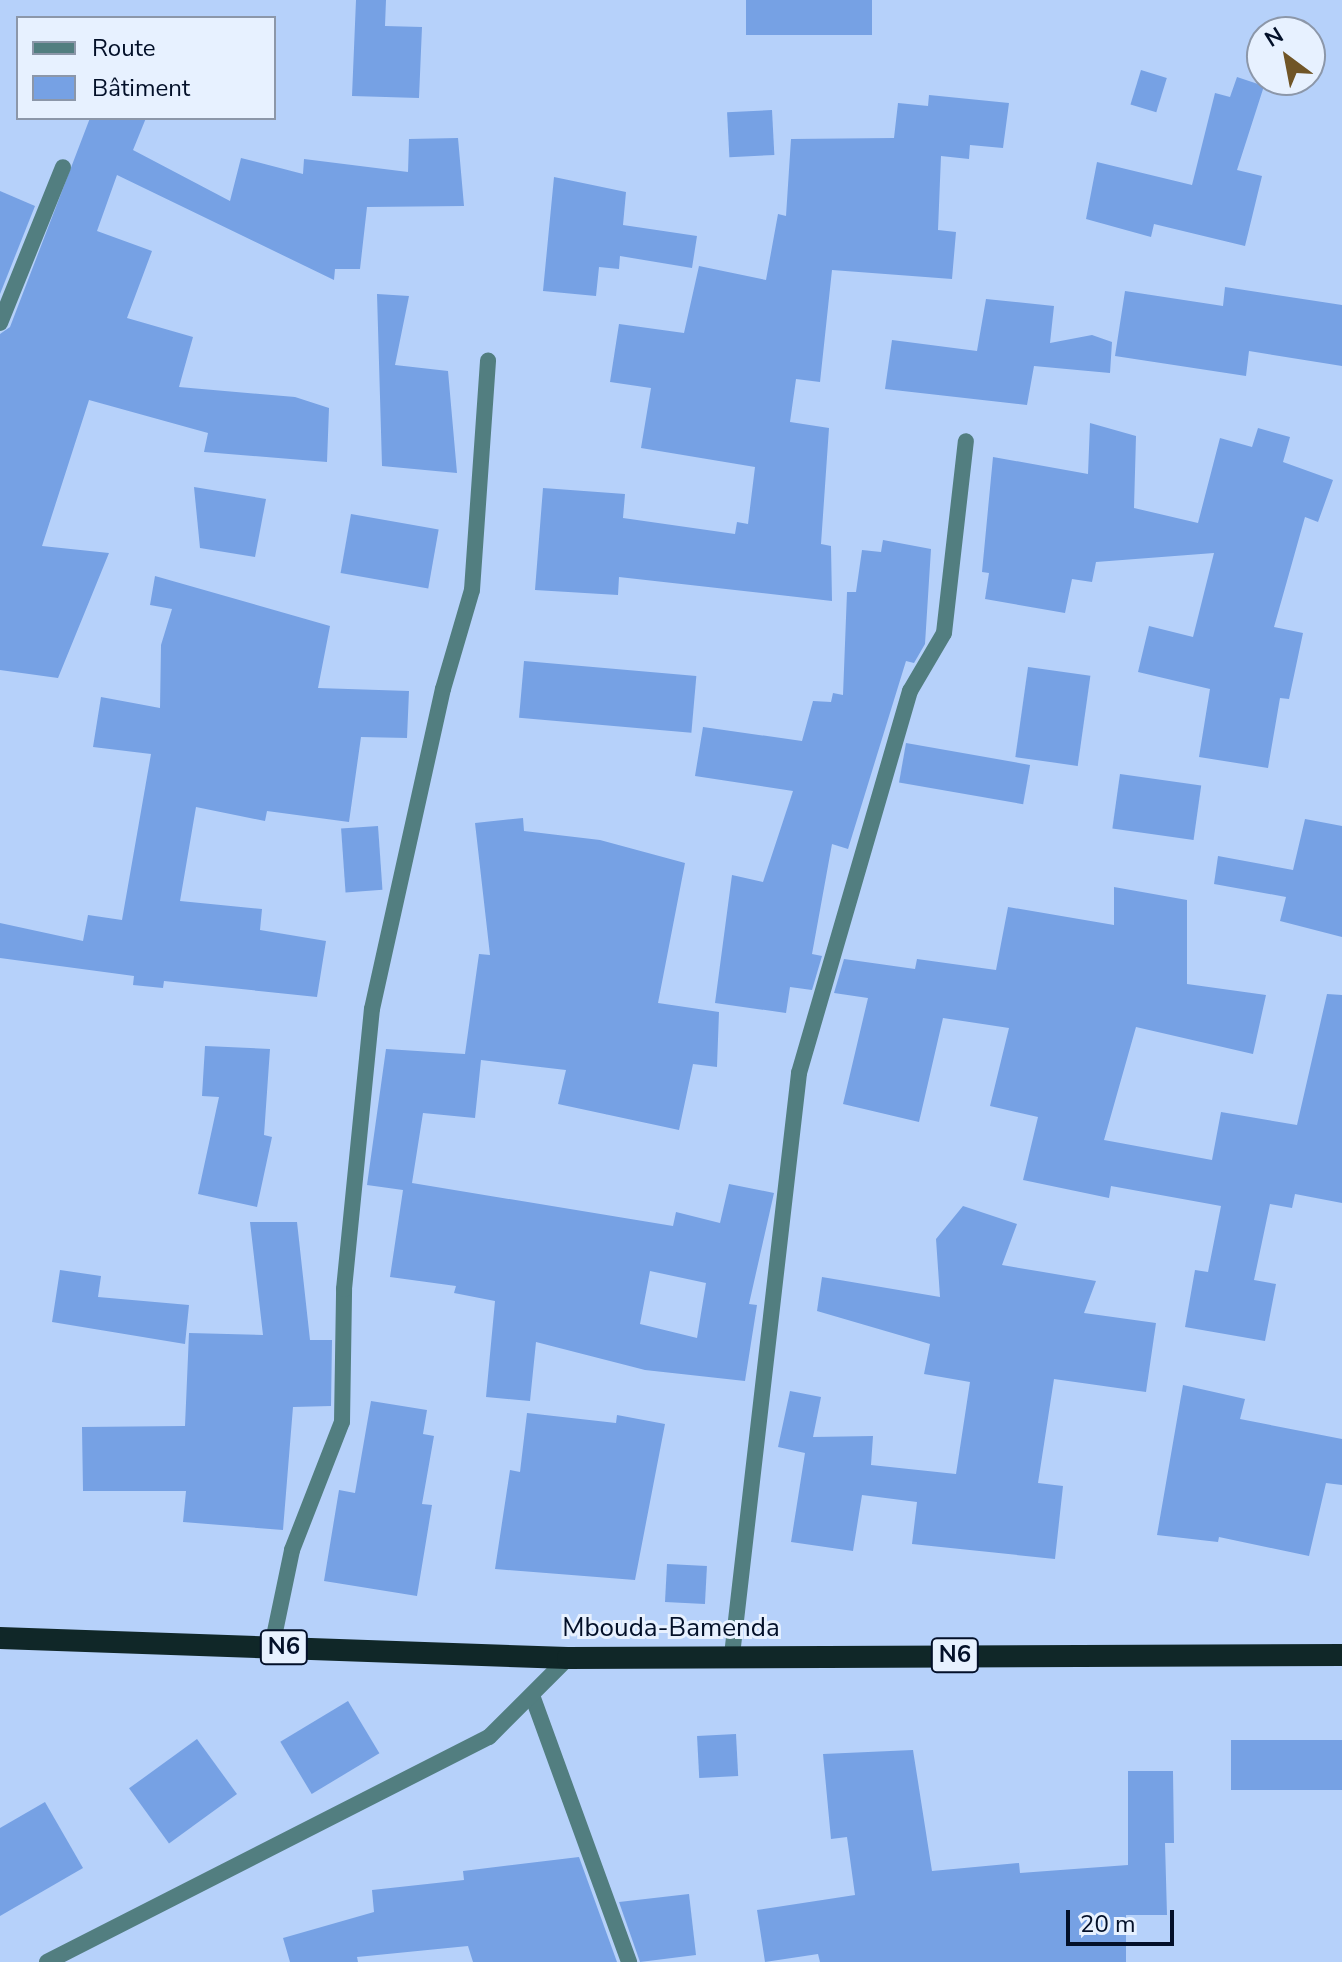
<!DOCTYPE html>
<html>
<head>
<meta charset="utf-8">
<style>
  body { margin:0 }
  #map { position:relative; width:1342px; height:1962px; overflow:hidden; background:#b6d1fa; font-family:"Nunito Sans",sans-serif }
  div>[style] { position:absolute }
  [style*='--x'] { left:calc(var(--x)*1px); top:calc(var(--y)*1px); width:calc(var(--w)*1px); rotate:calc(var(--a)*1deg) }
  .building>* { inset:0; background:#76a1e4; transform-origin:0 0 }
  .minor>* { height:16px; margin:-8px; padding:0 8px; transform-origin:8px; border-radius:8px; background:#527e80 }
  .tertiary>* { height:16px; margin:-8px; padding:0 8px; transform-origin:8px; border-radius:8px; background:#527e80 }
  .trunk>* { height:22px; margin:-11px; padding:0 11px; transform-origin:11px; border-radius:11px; background:#102728 }
  span { translate:-50% -50%; white-space:nowrap; text-align:center; line-height:1.15; -webkit-text-stroke:6px #e7f1ff; paint-order:stroke }
  .shield-label span { padding:2px 6px; background:#e7f1ff; border:2px solid; border-radius:6px; -webkit-text-stroke-width:0 }
  .shield-label { font-size:24px; color:#031029; font-weight:700 }
  .street-label { font-size:26px; color:#031029 }
  .legend { position:absolute; left:16px; top:16px; width:260px; height:104px; box-sizing:border-box; background:#e7f1ff; border:2px solid #8c97a9; margin:0; padding:10px 14px; list-style:none; font-size:24px; color:#031029 }
  .legend li { display:flex; align-items:center; gap:16px; height:40px }
  .legend b { width:40px; border:2px solid #8c97a9 }
  .north { position:absolute; left:1246px; top:16px; width:80px; height:80px; box-sizing:border-box; background:#e7f1ff; border:2px solid #8c97a9; border-radius:50%; rotate:328deg; font-size:22px; font-weight:700; line-height:32px; text-align:center; color:#031029 }
  .north::after { content:''; display:block; margin:auto; width:28px; height:36px; background:#705527; clip-path:polygon(50% 0,100% 100%,50% 72%,0 100%) }
  .scale { position:absolute; left:1066px; top:1910px; width:108px; height:36px; box-sizing:border-box; border:4px solid #031029; border-top:0; padding-left:10px; font-size:24px; line-height:28px; white-space:nowrap; color:#031029; -webkit-text-stroke:6px #e7f1ff; paint-order:stroke }
</style>
</head>
<body>
<div id="map">
  <div class="building">
    <div style="clip-path:polygon(356px 0,386px 0,385px 26px,422px 27px,419px 98px,352px 96px)"></div>
    <div style="left:746px;top:0;width:126px;height:35px"></div>
    <div style="left:1141px;top:70px;width:27px;height:36px;rotate:17deg"></div>
    <div style="clip-path:polygon(1237px 77px,1264px 86px,1237px 170px,1262px 176px,1245px 246px,1154px 224px,1151px 237px,1086px 219px,1097px 162px,1192px 185px,1215px 93px,1230px 97px)"></div>
    <div style="clip-path:polygon(929px 95px,1009px 103px,1003px 148px,970px 145px,969px 159px,941px 156px,938px 230px,956px 232px,952px 279px,832px 270px,820px 382px,796px 379px,790px 422px,829px 428px,821px 544px,831px 546px,832px 601px,619px 577px,618px 595px,535px 590px,543px 488px,625px 494px,623px 518px,735px 534px,737px 522px,748px 524px,755px 467px,641px 448px,651px 388px,610px 382px,619px 324px,684px 333px,699px 266px,766px 280px,778px 214px,786px 216px,791px 139px,894px 138px,898px 103px,928px 106px)"></div>
    <div style="left:772px;top:110px;width:45px;height:45px;rotate:87deg"></div>
    <div style="clip-path:polygon(90px 118px,146px 118px,133px 150px,230px 201px,241px 158px,303px 174px,304px 159px,408px 172px,409px 139px,458px 138px,464px 206px,367px 207px,360px 269px,335px 269px,334px 280px,117px 175px,97px 231px,152px 251px,127px 318px,193px 337px,179px 387px,295px 397px,329px 408px,327px 462px,204px 452px,208px 433px,89px 400px,42px 546px,109px 553px,58px 678px,0 670px,0 334px,10px 327px)"></div>
    <div style="clip-path:polygon(554px 177px,626px 192px,623px 225px,697px 236px,692px 268px,620px 256px,619px 269px,599px 267px,596px 296px,543px 291px)"></div>
    <div style="clip-path:polygon(0 191px,35px 206px,0 294px)"></div>
    <div style="clip-path:polygon(1225px 287px,1342px 305px,1342px 366px,1249px 351px,1246px 376px,1115px 356px,1125px 291px,1223px 306px)"></div>
    <div style="clip-path:polygon(377px 294px,409px 296px,395px 365px,448px 371px,457px 473px,382px 466px)"></div>
    <div style="clip-path:polygon(986px 299px,1054px 306px,1050px 343px,1092px 335px,1112px 342px,1110px 373px,1034px 366px,1027px 405px,885px 389px,892px 340px,977px 351px)"></div>
    <div style="clip-path:polygon(1090px 423px,1136px 436px,1134px 508px,1198px 523px,1220px 438px,1252px 447px,1258px 428px,1290px 437px,1283px 462px,1333px 480px,1318px 522px,1305px 517px,1274px 627px,1303px 633px,1289px 699px,1280px 698px,1268px 768px,1199px 757px,1210px 689px,1138px 672px,1149px 626px,1193px 637px,1214px 553px,1096px 562px,1092px 582px,1072px 579px,1065px 613px,985px 599px,989px 573px,982px 572px,993px 457px,1088px 474px)"></div>
    <div style="clip-path:polygon(194px 487px,266px 499px,255px 557px,200px 548px)"></div>
    <div style="left:351px;top:514px;width:89px;height:60px;rotate:10deg"></div>
    <div style="clip-path:polygon(883px 540px,931px 549px,925px 644px,914px 663px,906px 661px,848px 849px,832px 844px,812px 954px,822px 956px,812px 990px,790px 987px,786px 1013px,715px 1003px,732px 875px,763px 882px,793px 791px,695px 776px,703px 727px,802px 741px,813px 701px,831px 702px,833px 693px,843px 695px,847px 592px,856px 592px,862px 550px,881px 552px)"></div>
    <div style="clip-path:polygon(155px 576px,330px 626px,318px 688px,409px 691px,407px 738px,361px 737px,349px 822px,267px 811px,265px 821px,196px 807px,180px 901px,262px 909px,260px 930px,326px 941px,317px 997px,164px 981px,163px 988px,133px 985px,134px 976px,0 958px,0 923px,83px 941px,88px 915px,122px 920px,151px 754px,93px 747px,101px 697px,160px 708px,161px 645px,172px 609px,150px 605px)"></div>
    <div style="left:524px;top:661px;width:173px;height:57px;rotate:5deg"></div>
    <div style="left:1028px;top:667px;width:63px;height:91px;rotate:8deg"></div>
    <div style="left:906px;top:743px;width:126px;height:40px;rotate:10deg"></div>
    <div style="left:1120px;top:774px;width:82px;height:55px;rotate:8deg"></div>
    <div style="clip-path:polygon(evenodd,523px 818px,524px 831px,600px 840px,685px 863px,658px 1003px,719px 1012px,717px 1067px,693px 1064px,679px 1130px,558px 1104px,566px 1070px,481px 1060px,475px 1118px,423px 1113px,412px 1183px,673px 1226px,676px 1212px,720px 1223px,729px 1184px,774px 1193px,749px 1304px,757px 1305px,745px 1381px,645px 1370px,536px 1342px,530px 1401px,486px 1397px,495px 1301px,454px 1293px,456px 1286px,390px 1277px,403px 1190px,367px 1185px,386px 1049px,465px 1054px,479px 954px,490px 955px,475px 823px,523px 818px,650px 1271px,706px 1283px,697px 1338px,640px 1324px,650px 1271px)"></div>
    <div style="clip-path:polygon(1305px 819px,1342px 826px,1342px 937px,1280px 921px,1286px 897px,1214px 884px,1218px 856px,1293px 870px)"></div>
    <div style="left:378px;top:826px;width:64px;height:37px;rotate:86deg"></div>
    <div style="clip-path:polygon(1114px 887px,1187px 900px,1187px 984px,1266px 995px,1253px 1054px,1136px 1027px,1104px 1140px,1212px 1160px,1221px 1112px,1297px 1125px,1327px 994px,1342px 995px,1342px 1203px,1295px 1194px,1292px 1208px,1270px 1204px,1254px 1280px,1276px 1284px,1265px 1341px,1185px 1327px,1195px 1270px,1208px 1272px,1221px 1206px,1111px 1186px,1109px 1198px,1023px 1180px,1038px 1117px,990px 1106px,1009px 1028px,943px 1018px,919px 1122px,843px 1104px,868px 998px,834px 993px,844px 959px,915px 969px,917px 959px,996px 970px,1008px 907px,1114px 925px)"></div>
    <div style="clip-path:polygon(205px 1046px,270px 1049px,264px 1135px,272px 1137px,257px 1207px,198px 1194px,219px 1097px,202px 1096px)"></div>
    <div style="clip-path:polygon(963px 1206px,1017px 1224px,1002px 1265px,1096px 1281px,1084px 1313px,1156px 1323px,1146px 1392px,1054px 1379px,1038px 1483px,1063px 1486px,1055px 1559px,912px 1544px,917px 1502px,862px 1495px,853px 1551px,791px 1542px,805px 1453px,778px 1447px,790px 1391px,821px 1397px,813px 1437px,873px 1436px,871px 1465px,956px 1474px,970px 1382px,924px 1374px,930px 1344px,817px 1311px,822px 1277px,940px 1297px,936px 1239px)"></div>
    <div style="clip-path:polygon(250px 1222px,297px 1222px,310px 1340px,332px 1340px,331px 1406px,293px 1407px,283px 1530px,183px 1522px,186px 1491px,83px 1491px,82px 1427px,185px 1426px,189px 1333px,263px 1335px)"></div>
    <div style="clip-path:polygon(60px 1270px,101px 1276px,98px 1297px,189px 1305px,185px 1344px,52px 1322px)"></div>
    <div style="clip-path:polygon(1183px 1385px,1245px 1399px,1240px 1419px,1342px 1439px,1342px 1485px,1326px 1483px,1309px 1556px,1219px 1537px,1218px 1542px,1157px 1535px)"></div>
    <div style="clip-path:polygon(371px 1401px,427px 1410px,423px 1434px,434px 1436px,422px 1504px,432px 1505px,417px 1596px,324px 1581px,339px 1490px,355px 1493px)"></div>
    <div style="clip-path:polygon(527px 1413px,616px 1423px,617px 1415px,665px 1424px,635px 1580px,495px 1569px,510px 1470px,520px 1472px)"></div>
    <div style="left:667px;top:1564px;width:40px;height:38px;rotate:3deg"></div>
    <div style="left:348px;top:1701px;width:61px;height:79px;rotate:59deg"></div>
    <div style="left:736px;top:1734px;width:42px;height:39px;rotate:87deg"></div>
    <div style="left:197px;top:1739px;width:68px;height:84px;rotate:54deg"></div>
    <div style="left:1342px;top:1740px;width:50px;height:111px;rotate:90deg"></div>
    <div style="clip-path:polygon(913px 1750px,932px 1871px,1019px 1863px,1020px 1873px,1128px 1865px,1128px 1771px,1173px 1771px,1174px 1843px,1165px 1843px,1167px 1915px,1126px 1915px,1126px 1962px,820px 1962px,818px 1954px,765px 1962px,757px 1910px,855px 1895px,847px 1837px,831px 1839px,823px 1754px)"></div>
    <div style="clip-path:polygon(45px 1802px,83px 1868px,0 1916px,0 1828px)"></div>
    <div style="clip-path:polygon(579px 1857px,617px 1962px,473px 1962px,468px 1946px,357px 1957px,358px 1962px,290px 1962px,283px 1938px,374px 1912px,372px 1890px,464px 1880px,463px 1871px)"></div>
    <div style="clip-path:polygon(689px 1894px,696px 1955px,640px 1962px,619px 1902px)"></div>
  </div>
  <div class="minor">
    <div style="--x:0;--y:323;--w:168;--a:-68"></div>
    <div style="--x:272;--y:1646;--w:98;--a:-78.2"></div>
    <div style="--x:292;--y:1550;--w:137;--a:-68.7"></div>
    <div style="--x:342;--y:1422;--w:133;--a:-89.1"></div>
    <div style="--x:344;--y:1289;--w:281;--a:-84.3"></div>
    <div style="--x:372;--y:1009;--w:328;--a:-77.5"></div>
    <div style="--x:443;--y:689;--w:103;--a:-73.7"></div>
    <div style="--x:472;--y:590;--w:230;--a:-86"></div>
    <div style="--x:732;--y:1655;--w:586;--a:-83.43"></div>
    <div style="--x:799;--y:1073;--w:398;--a:-73.8"></div>
    <div style="--x:910;--y:691;--w:67;--a:-59.6"></div>
    <div style="--x:944;--y:633;--w:193;--a:-83.5"></div>
    <div style="--x:533;--y:1698;--w:281;--a:70"></div>
  </div>
  <div class="tertiary">
    <div style="--x:47;--y:1962;--w:496;--a:-27"></div>
    <div style="--x:489;--y:1737;--w:112;--a:-45"></div>
  </div>
  <div class="trunk">
    <div style="--x:0;--y:1638;--w:568;--a:2.02"></div>
    <div style="--x:568;--y:1658;--w:774;--a:-0.22"></div>
  </div>
  <div class="shield-label">
    <span style="left:284px;top:1647px">N6</span>
    <span style="left:955px;top:1655px">N6</span>
  </div>
  <div class="street-label">
    <span style="left:671px;top:1628px">Mbouda-Bamenda</span>
  </div>
  <ul class="legend">
  <li><b style="height:10px;background:#527e80"></b>Route</li>
  <li><b style="height:22px;background:#76a1e4"></b>Bâtiment</li>
  </ul>
  <div class="north">N</div>
  <div class="scale">20 m</div>
</div>
</body>
</html>
